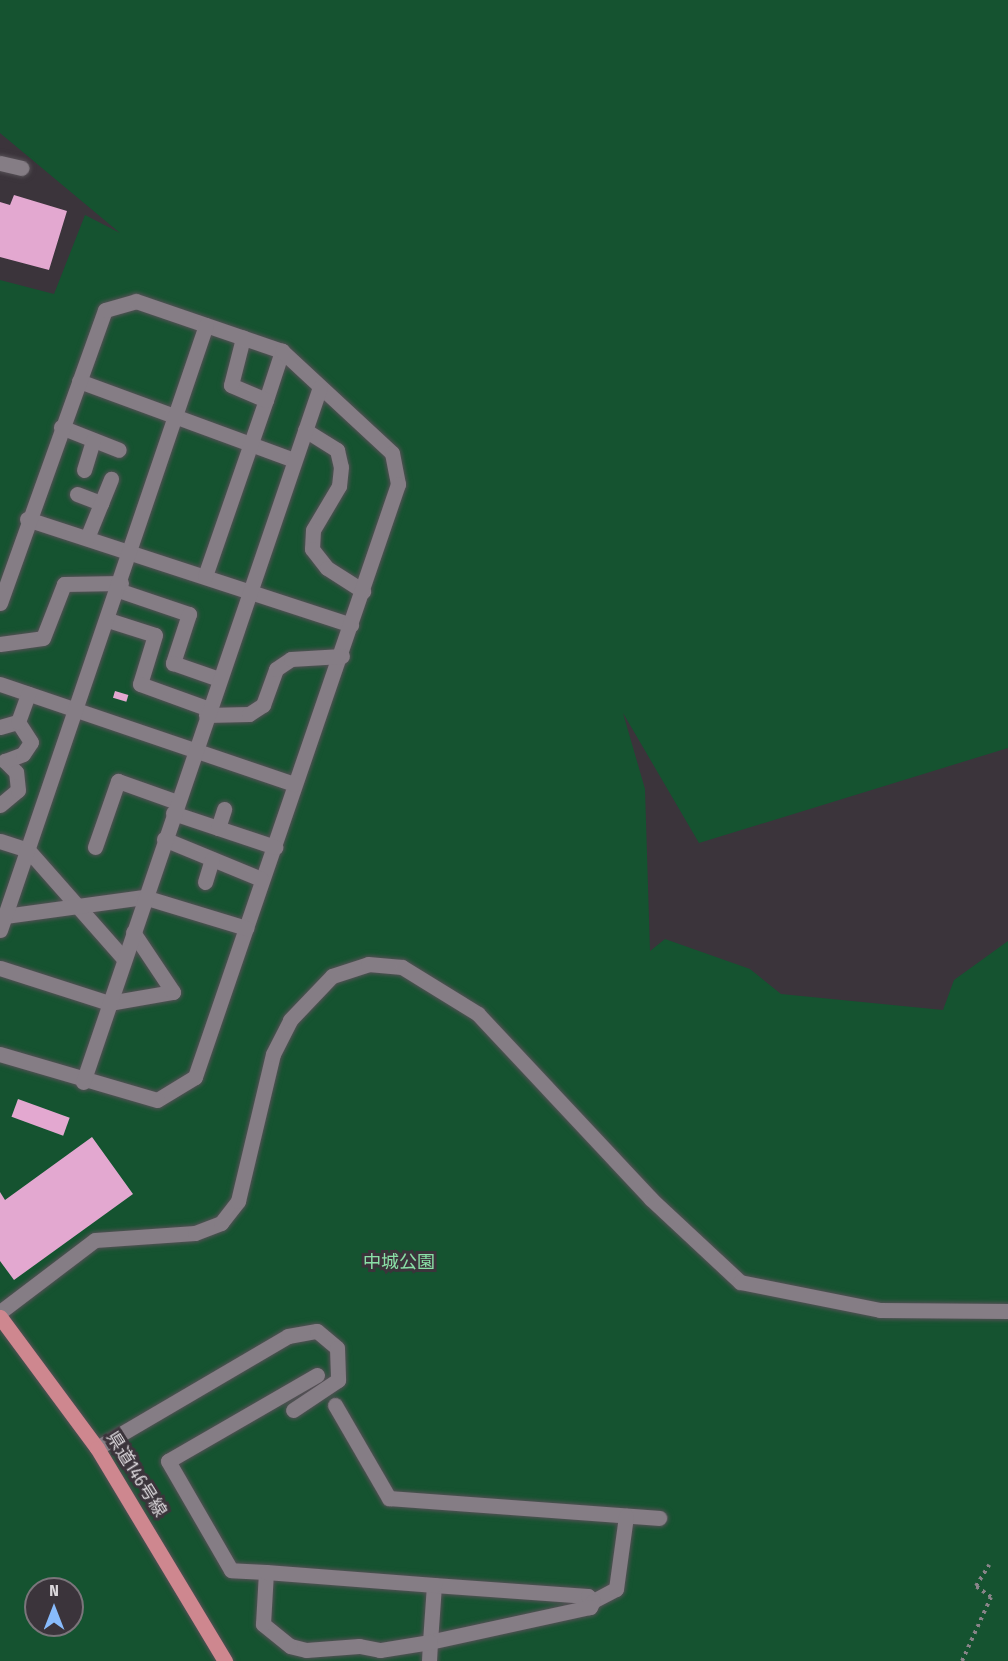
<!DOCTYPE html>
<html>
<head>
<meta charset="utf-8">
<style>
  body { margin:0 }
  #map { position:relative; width:1008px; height:1661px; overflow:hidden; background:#3b343b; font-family:"Fira Sans Condensed","Noto Sans JP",sans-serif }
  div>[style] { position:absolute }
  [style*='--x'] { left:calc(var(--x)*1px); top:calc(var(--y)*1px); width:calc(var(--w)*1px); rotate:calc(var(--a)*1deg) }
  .green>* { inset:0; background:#155330 }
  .building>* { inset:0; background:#e3a8d0; transform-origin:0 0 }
  .path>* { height:4px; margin-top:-2px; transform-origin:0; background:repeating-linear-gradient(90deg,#898489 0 3px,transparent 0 7.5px) }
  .roads { filter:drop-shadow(0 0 2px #565056) drop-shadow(0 0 2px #565056) }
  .minor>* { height:15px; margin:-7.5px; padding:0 7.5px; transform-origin:7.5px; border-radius:7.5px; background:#857d85 }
  .major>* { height:15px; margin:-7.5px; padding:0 7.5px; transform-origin:7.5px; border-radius:7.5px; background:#ce878f }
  span { translate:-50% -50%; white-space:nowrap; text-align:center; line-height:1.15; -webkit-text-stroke:6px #3b343b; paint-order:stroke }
  .park-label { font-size:18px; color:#8ae0a7 }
  .street-label { font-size:18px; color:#dbd7db }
  .north { position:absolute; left:24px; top:1577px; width:60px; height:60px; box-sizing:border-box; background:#3b343b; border:2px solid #7b757b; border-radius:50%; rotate:0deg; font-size:16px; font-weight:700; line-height:24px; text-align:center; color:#dbd7db }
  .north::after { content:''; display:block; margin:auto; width:21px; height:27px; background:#88bbfc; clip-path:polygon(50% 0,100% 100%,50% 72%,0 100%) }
</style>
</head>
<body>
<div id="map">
  <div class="green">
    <div style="clip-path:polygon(evenodd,0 0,1008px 0,1008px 748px,699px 843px,623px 713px,645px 789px,650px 951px,665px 939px,750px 969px,781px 994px,943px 1010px,954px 980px,1008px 941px,1008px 1661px,0 1661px,0 280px,54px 294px,85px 215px,120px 233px,0 133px,0 0,36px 1589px,72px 1589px,72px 1625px,36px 1625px,36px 1589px)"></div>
  </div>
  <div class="building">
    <div style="clip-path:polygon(14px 195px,67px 211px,49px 270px,0 257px,0 202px,10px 205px)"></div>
    <div style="left:115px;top:691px;width:14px;height:7px;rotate:17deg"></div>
    <div style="left:18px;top:1099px;width:55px;height:19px;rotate:20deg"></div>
    <div style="clip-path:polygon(92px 1137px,133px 1194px,14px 1280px,0 1261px,0 1192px,5px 1200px)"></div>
  </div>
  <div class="path">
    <div style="--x:962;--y:1661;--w:70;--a:-65.6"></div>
    <div style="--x:991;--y:1597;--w:19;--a:-144"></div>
    <div style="--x:976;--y:1586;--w:25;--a:-58"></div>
  </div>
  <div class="roads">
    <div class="minor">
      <div style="--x:0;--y:163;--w:22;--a:13"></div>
      <div style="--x:79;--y:381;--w:229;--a:20.2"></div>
      <div style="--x:266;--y:400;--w:52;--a:-71.9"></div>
      <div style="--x:61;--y:427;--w:62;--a:21.6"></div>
      <div style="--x:305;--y:430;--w:38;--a:32"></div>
      <div style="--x:337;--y:450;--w:17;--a:77"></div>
      <div style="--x:341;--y:467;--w:19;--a:96"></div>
      <div style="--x:339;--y:486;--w:51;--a:120.6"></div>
      <div style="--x:313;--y:530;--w:19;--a:93"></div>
      <div style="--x:312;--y:549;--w:24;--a:52"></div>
      <div style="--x:327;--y:568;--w:43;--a:32.6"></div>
      <div style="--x:84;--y:470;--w:31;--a:-73"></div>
      <div style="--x:77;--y:494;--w:26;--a:21"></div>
      <div style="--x:27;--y:519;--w:341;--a:18.1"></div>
      <div style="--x:87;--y:538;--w:64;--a:-67.9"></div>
      <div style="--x:205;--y:576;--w:186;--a:-70.9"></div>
      <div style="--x:266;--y:400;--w:38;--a:-157"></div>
      <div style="--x:231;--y:385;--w:49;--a:-75.7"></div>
      <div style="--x:118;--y:590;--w:75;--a:18.7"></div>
      <div style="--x:189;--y:614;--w:52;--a:108.1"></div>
      <div style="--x:173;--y:663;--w:49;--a:19.2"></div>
      <div style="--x:0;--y:603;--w:311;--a:-70.3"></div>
      <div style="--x:105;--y:310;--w:32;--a:-16"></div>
      <div style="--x:136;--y:301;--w:154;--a:18.9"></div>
      <div style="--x:282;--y:351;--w:150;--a:42.8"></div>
      <div style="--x:392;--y:453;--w:32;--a:79"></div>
      <div style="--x:398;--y:484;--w:627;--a:108.9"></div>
      <div style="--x:195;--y:1077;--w:44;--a:148.8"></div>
      <div style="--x:157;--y:1100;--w:164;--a:-163.7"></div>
      <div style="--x:108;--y:620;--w:49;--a:17.7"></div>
      <div style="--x:155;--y:635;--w:51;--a:107"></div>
      <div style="--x:140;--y:684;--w:73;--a:19.9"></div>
      <div style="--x:0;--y:644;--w:43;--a:-7.9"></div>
      <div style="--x:43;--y:638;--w:58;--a:-68.7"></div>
      <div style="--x:64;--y:584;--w:57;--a:-1"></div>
      <div style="--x:0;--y:684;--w:311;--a:18.8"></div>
      <div style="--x:206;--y:715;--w:43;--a:-1.3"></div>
      <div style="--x:249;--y:714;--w:17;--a:-33"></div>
      <div style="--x:263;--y:705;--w:38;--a:-70"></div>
      <div style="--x:276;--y:669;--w:18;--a:-34"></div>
      <div style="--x:291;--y:659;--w:51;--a:-3.4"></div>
      <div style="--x:0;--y:727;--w:19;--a:-16"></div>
      <div style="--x:0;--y:805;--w:23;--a:-40"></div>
      <div style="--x:18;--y:790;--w:18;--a:-96"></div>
      <div style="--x:16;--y:772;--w:16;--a:-135"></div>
      <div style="--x:5;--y:761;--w:19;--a:-21"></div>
      <div style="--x:23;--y:754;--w:14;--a:-56"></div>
      <div style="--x:31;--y:742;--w:24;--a:-123"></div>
      <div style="--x:18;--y:722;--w:30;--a:-70"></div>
      <div style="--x:173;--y:813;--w:108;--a:18.4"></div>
      <div style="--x:218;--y:828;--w:20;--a:-72"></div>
      <div style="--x:164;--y:839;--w:105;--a:22.4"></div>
      <div style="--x:0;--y:841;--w:29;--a:18"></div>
      <div style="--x:28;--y:850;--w:145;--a:48.6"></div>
      <div style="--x:95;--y:847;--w:70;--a:-70.8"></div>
      <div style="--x:118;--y:781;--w:63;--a:19.6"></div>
      <div style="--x:205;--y:882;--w:24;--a:-73"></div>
      <div style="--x:5;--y:916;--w:140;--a:-7.8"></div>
      <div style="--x:144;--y:897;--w:107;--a:16.9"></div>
      <div style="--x:0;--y:930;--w:639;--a:-71.2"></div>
      <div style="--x:0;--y:968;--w:114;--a:17.8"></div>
      <div style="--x:109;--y:1003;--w:65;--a:-9.8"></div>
      <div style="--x:173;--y:992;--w:72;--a:-123.7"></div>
      <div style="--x:83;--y:1082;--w:734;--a:-71.17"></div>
      <div style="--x:0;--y:1312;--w:119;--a:-37.2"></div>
      <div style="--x:95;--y:1240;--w:100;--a:-4"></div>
      <div style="--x:195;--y:1233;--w:28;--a:-21"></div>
      <div style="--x:221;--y:1223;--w:28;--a:-52"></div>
      <div style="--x:238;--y:1201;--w:151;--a:-76.6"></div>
      <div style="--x:273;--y:1054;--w:38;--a:-63"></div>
      <div style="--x:290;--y:1020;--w:61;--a:-46.3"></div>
      <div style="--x:332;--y:976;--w:38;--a:-18"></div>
      <div style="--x:368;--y:964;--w:34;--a:5"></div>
      <div style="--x:402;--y:967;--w:89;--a:31.7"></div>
      <div style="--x:478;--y:1014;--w:253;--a:46.9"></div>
      <div style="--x:651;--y:1199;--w:122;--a:43"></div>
      <div style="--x:740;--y:1282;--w:143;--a:11.3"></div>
      <div style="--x:880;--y:1310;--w:128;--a:0.4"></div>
      <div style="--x:335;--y:1405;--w:108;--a:59.9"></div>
      <div style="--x:389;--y:1498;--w:271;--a:4.2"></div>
      <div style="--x:97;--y:1448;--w:221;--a:-30.4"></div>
      <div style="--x:288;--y:1336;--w:29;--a:-10"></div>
      <div style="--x:317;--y:1331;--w:26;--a:40"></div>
      <div style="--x:337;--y:1348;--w:32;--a:88"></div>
      <div style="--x:338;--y:1380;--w:54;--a:146.3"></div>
      <div style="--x:266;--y:1572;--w:35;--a:-177"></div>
      <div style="--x:231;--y:1570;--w:126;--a:-120"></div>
      <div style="--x:168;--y:1461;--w:172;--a:-30"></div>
      <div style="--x:593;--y:1601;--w:26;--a:-28"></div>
      <div style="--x:616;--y:1589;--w:74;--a:-82.2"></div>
      <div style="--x:429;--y:1661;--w:19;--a:-87"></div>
      <div style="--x:430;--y:1642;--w:57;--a:-86"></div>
      <div style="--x:434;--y:1585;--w:154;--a:4.1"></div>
      <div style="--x:588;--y:1596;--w:7;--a:45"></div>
      <div style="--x:593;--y:1601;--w:7;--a:117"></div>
      <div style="--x:590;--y:1607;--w:164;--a:167.7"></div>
      <div style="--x:430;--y:1642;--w:51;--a:170.9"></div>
      <div style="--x:380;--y:1650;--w:21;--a:-169"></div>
      <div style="--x:359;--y:1646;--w:53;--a:175.7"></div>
      <div style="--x:306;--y:1650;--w:16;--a:-166"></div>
      <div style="--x:290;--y:1646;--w:35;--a:-141"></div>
      <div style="--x:263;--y:1624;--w:52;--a:-86.7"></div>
      <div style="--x:266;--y:1572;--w:169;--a:4.4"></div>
    </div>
    <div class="major">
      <div style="--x:0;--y:1317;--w:163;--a:53.5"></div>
      <div style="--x:97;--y:1448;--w:249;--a:59"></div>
    </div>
  </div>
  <div class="park-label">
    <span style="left:399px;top:1262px">中城公園</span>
  </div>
  <div class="street-label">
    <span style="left:136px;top:1474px;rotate:58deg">県道146号線</span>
  </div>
  <div class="north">N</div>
</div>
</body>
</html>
